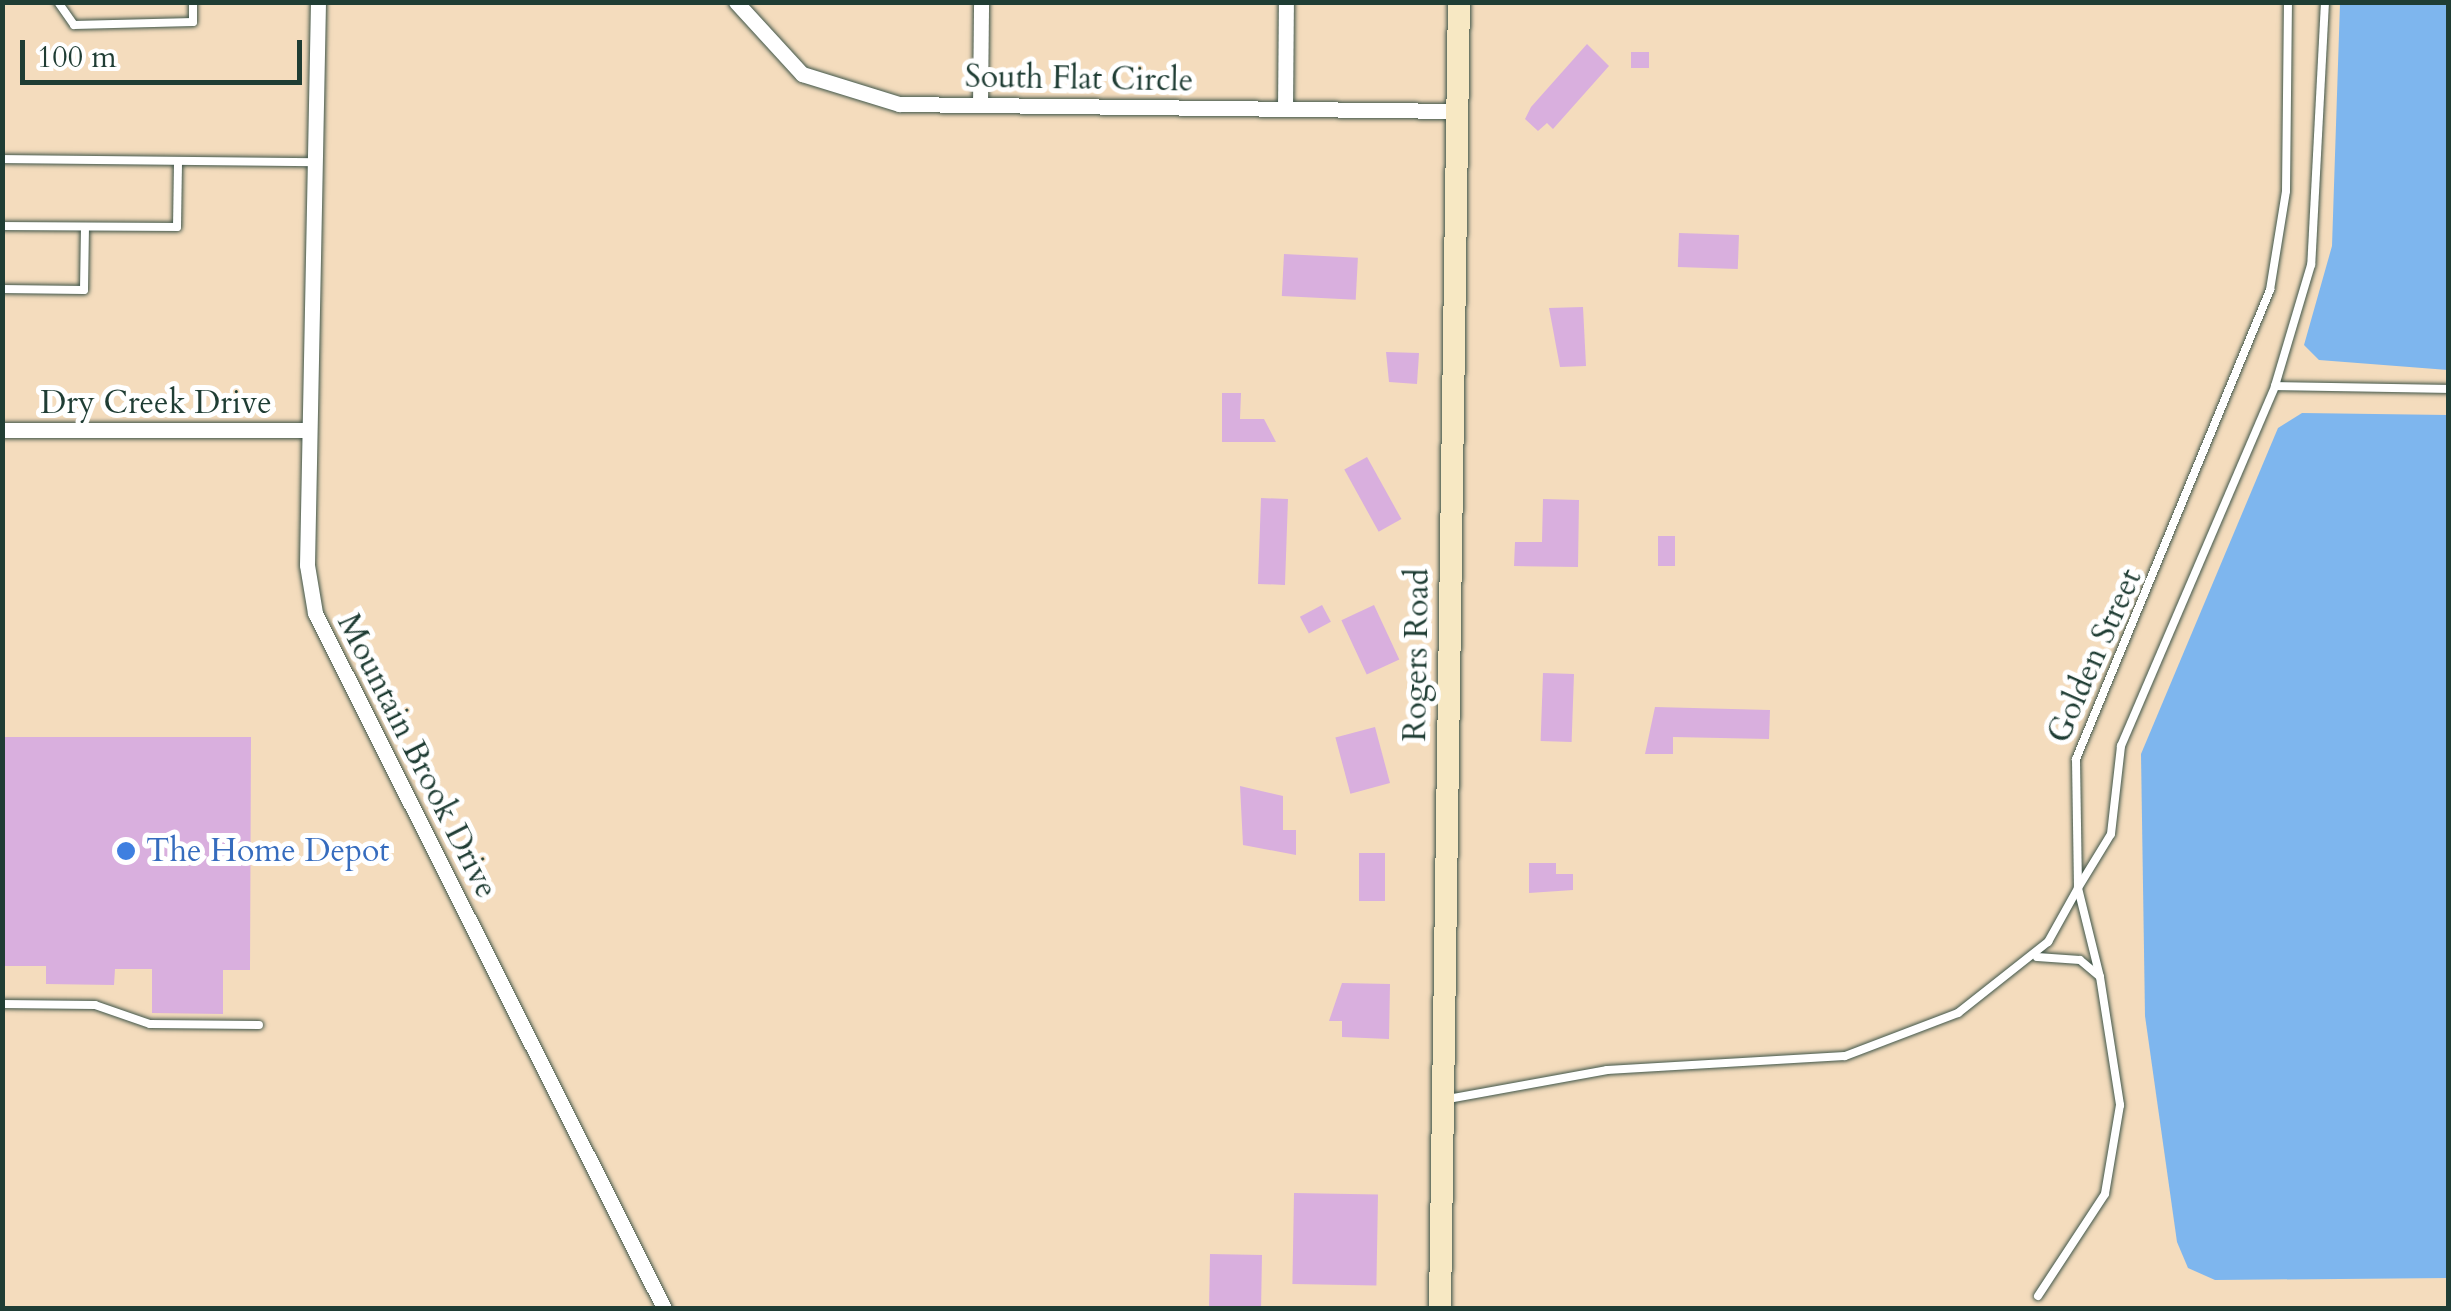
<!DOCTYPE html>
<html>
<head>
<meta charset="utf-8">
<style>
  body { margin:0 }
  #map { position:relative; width:2451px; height:1311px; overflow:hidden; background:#f4dcbd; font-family:Cardo,serif }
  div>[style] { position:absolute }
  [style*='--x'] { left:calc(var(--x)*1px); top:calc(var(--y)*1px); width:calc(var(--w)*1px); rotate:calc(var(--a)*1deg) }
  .water>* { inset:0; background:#7eb6ee }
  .building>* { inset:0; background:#d9afde; transform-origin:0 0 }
  .roads { filter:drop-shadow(0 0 2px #3f5549) drop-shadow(0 0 2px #3f5549) }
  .lane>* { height:8px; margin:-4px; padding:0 4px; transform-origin:4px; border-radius:4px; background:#fff }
  .street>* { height:15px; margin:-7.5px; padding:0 7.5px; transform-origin:7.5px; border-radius:7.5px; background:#fff }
  .secondary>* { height:22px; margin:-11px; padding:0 11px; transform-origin:11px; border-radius:11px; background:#f7e8c3 }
  .dots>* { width:28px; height:28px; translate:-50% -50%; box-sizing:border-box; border:5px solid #fff; border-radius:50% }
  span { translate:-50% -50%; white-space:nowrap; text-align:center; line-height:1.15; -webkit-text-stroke:10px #fff; paint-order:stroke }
  .street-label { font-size:32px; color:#1f3d34 }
  .shop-label { font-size:32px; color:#366cbe }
  .left { translate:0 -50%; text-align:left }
  .frame { position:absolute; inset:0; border:5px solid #1f3d34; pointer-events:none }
  .scale { position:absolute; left:20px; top:40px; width:282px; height:45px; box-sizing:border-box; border:5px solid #1f3d34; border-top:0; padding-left:12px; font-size:30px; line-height:35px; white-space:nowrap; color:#1f3d34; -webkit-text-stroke:8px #fff; paint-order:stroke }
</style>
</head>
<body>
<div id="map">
  <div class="water">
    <div style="clip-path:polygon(2340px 3px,2448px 3px,2448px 370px,2319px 360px,2304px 345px,2332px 246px)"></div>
    <div style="clip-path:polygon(2302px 413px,2448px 415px,2448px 1278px,2215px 1280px,2188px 1268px,2177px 1242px,2145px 1016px,2141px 754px,2278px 428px)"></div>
  </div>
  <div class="building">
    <div style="clip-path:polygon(1587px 44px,1609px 66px,1553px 129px,1547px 123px,1538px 131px,1525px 119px,1531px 107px)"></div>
    <div style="left:1631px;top:52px;width:18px;height:16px"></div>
    <div style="left:1679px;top:233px;width:60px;height:34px;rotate:2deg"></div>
    <div style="left:1284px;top:254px;width:74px;height:42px;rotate:3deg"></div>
    <div style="clip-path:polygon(1583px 307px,1586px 366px,1560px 367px,1549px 308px)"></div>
    <div style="clip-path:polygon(1386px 352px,1419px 353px,1417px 384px,1389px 382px)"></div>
    <div style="clip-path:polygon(1222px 393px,1241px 393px,1240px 419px,1264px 419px,1276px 442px,1222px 442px)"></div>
    <div style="left:1367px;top:457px;width:71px;height:26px;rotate:61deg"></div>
    <div style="left:1261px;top:498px;width:27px;height:86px;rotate:2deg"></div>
    <div style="clip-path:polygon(1543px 499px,1579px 500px,1578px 567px,1514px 566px,1515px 542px,1542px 542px)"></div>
    <div style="left:1658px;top:536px;width:17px;height:30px"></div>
    <div style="left:1322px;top:605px;width:19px;height:25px;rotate:62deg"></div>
    <div style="left:1374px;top:605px;width:60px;height:36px;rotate:65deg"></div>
    <div style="left:1543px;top:673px;width:31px;height:68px;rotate:2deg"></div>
    <div style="clip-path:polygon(1655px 707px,1770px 710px,1769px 739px,1673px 737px,1673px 754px,1645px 754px)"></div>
    <div style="left:1375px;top:727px;width:58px;height:41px;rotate:75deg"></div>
    <div style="clip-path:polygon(2px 737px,251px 737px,250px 970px,223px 970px,223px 1014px,152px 1013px,152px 969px,115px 969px,114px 985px,46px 984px,46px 966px,2px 966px)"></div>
    <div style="clip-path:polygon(1240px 786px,1283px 796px,1283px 830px,1296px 830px,1296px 855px,1243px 845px)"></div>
    <div style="left:1359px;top:853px;width:26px;height:48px"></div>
    <div style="clip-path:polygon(1529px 863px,1556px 863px,1556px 874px,1573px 874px,1573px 890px,1529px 893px)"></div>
    <div style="clip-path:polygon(1342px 983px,1390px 984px,1389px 1039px,1342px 1037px,1342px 1021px,1329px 1021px)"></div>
    <div style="left:1294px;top:1193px;width:84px;height:91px;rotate:1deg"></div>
    <div style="left:1210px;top:1254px;width:52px;height:54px;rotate:1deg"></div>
  </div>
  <div class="roads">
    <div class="lane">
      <div style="--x:58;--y:2;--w:28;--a:55"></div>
      <div style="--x:74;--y:25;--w:119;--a:-1.4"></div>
      <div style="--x:193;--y:22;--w:20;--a:-90"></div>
      <div style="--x:2325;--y:2;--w:263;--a:93"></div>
      <div style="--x:2311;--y:265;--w:126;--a:106.6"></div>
      <div style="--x:2275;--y:386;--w:173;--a:1"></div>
      <div style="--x:2;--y:159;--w:312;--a:0.6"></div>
      <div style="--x:2;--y:226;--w:175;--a:0.3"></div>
      <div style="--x:177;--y:227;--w:66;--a:-89.1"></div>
      <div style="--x:2;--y:289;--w:82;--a:0.7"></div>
      <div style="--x:84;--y:290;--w:63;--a:-89.1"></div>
      <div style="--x:2037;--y:957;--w:43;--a:4"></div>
      <div style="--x:2080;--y:960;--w:26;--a:40"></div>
      <div style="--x:2100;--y:977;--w:130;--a:81.1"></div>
      <div style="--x:2120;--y:1105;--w:90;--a:99.6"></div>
      <div style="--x:2105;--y:1194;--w:122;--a:123.3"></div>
      <div style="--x:2100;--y:977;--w:92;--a:-103.9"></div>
      <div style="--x:2078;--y:888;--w:63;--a:-58.6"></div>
      <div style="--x:2111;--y:834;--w:89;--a:-83.5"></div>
      <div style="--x:2121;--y:746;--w:392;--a:-66.8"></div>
      <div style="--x:2;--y:1004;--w:93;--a:0.6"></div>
      <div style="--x:95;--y:1005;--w:58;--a:19.1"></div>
      <div style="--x:150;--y:1024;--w:109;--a:0.5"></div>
      <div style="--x:1448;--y:1099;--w:162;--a:-10.3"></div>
      <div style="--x:1607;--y:1070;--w:238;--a:-3.4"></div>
      <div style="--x:1845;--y:1056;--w:121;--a:-20.8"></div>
      <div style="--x:1958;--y:1013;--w:115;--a:-38.3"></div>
      <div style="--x:2048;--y:942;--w:62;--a:-60.9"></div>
      <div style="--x:2078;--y:888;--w:129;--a:-90.9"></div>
      <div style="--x:2076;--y:759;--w:508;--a:-67.53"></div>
      <div style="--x:2270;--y:290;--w:100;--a:-80.8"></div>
      <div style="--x:2286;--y:191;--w:189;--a:-89.4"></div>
    </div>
    <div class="street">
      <div style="--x:318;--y:2;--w:563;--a:91.12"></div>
      <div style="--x:307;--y:565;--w:49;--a:80.5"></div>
      <div style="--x:315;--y:613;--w:778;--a:63.34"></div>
      <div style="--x:736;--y:2;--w:98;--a:47.5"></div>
      <div style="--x:802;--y:74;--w:102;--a:17.2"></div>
      <div style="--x:899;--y:104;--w:559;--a:0.72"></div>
      <div style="--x:980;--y:105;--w:103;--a:-89.4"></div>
      <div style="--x:1285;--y:109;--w:107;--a:-89.5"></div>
      <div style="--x:2;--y:430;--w:307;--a:0"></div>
    </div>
    <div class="secondary">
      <div style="--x:1440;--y:1308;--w:1306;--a:-89.17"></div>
    </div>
  </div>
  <div class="dots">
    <div style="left:126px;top:851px;background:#3f7fe0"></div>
  </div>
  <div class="street-label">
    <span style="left:1079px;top:79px;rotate:1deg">South Flat Circle</span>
    <span style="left:156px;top:403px">Dry Creek Drive</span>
    <span style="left:1417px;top:655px;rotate:-89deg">Rogers Road</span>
    <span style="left:2095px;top:656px;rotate:-66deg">Golden Street</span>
    <span style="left:417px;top:756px;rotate:63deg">Mountain Brook Drive</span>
  </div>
  <div class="shop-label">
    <span class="left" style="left:146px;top:851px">The Home Depot</span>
  </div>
  <div class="frame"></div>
  <div class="scale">100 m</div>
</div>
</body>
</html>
